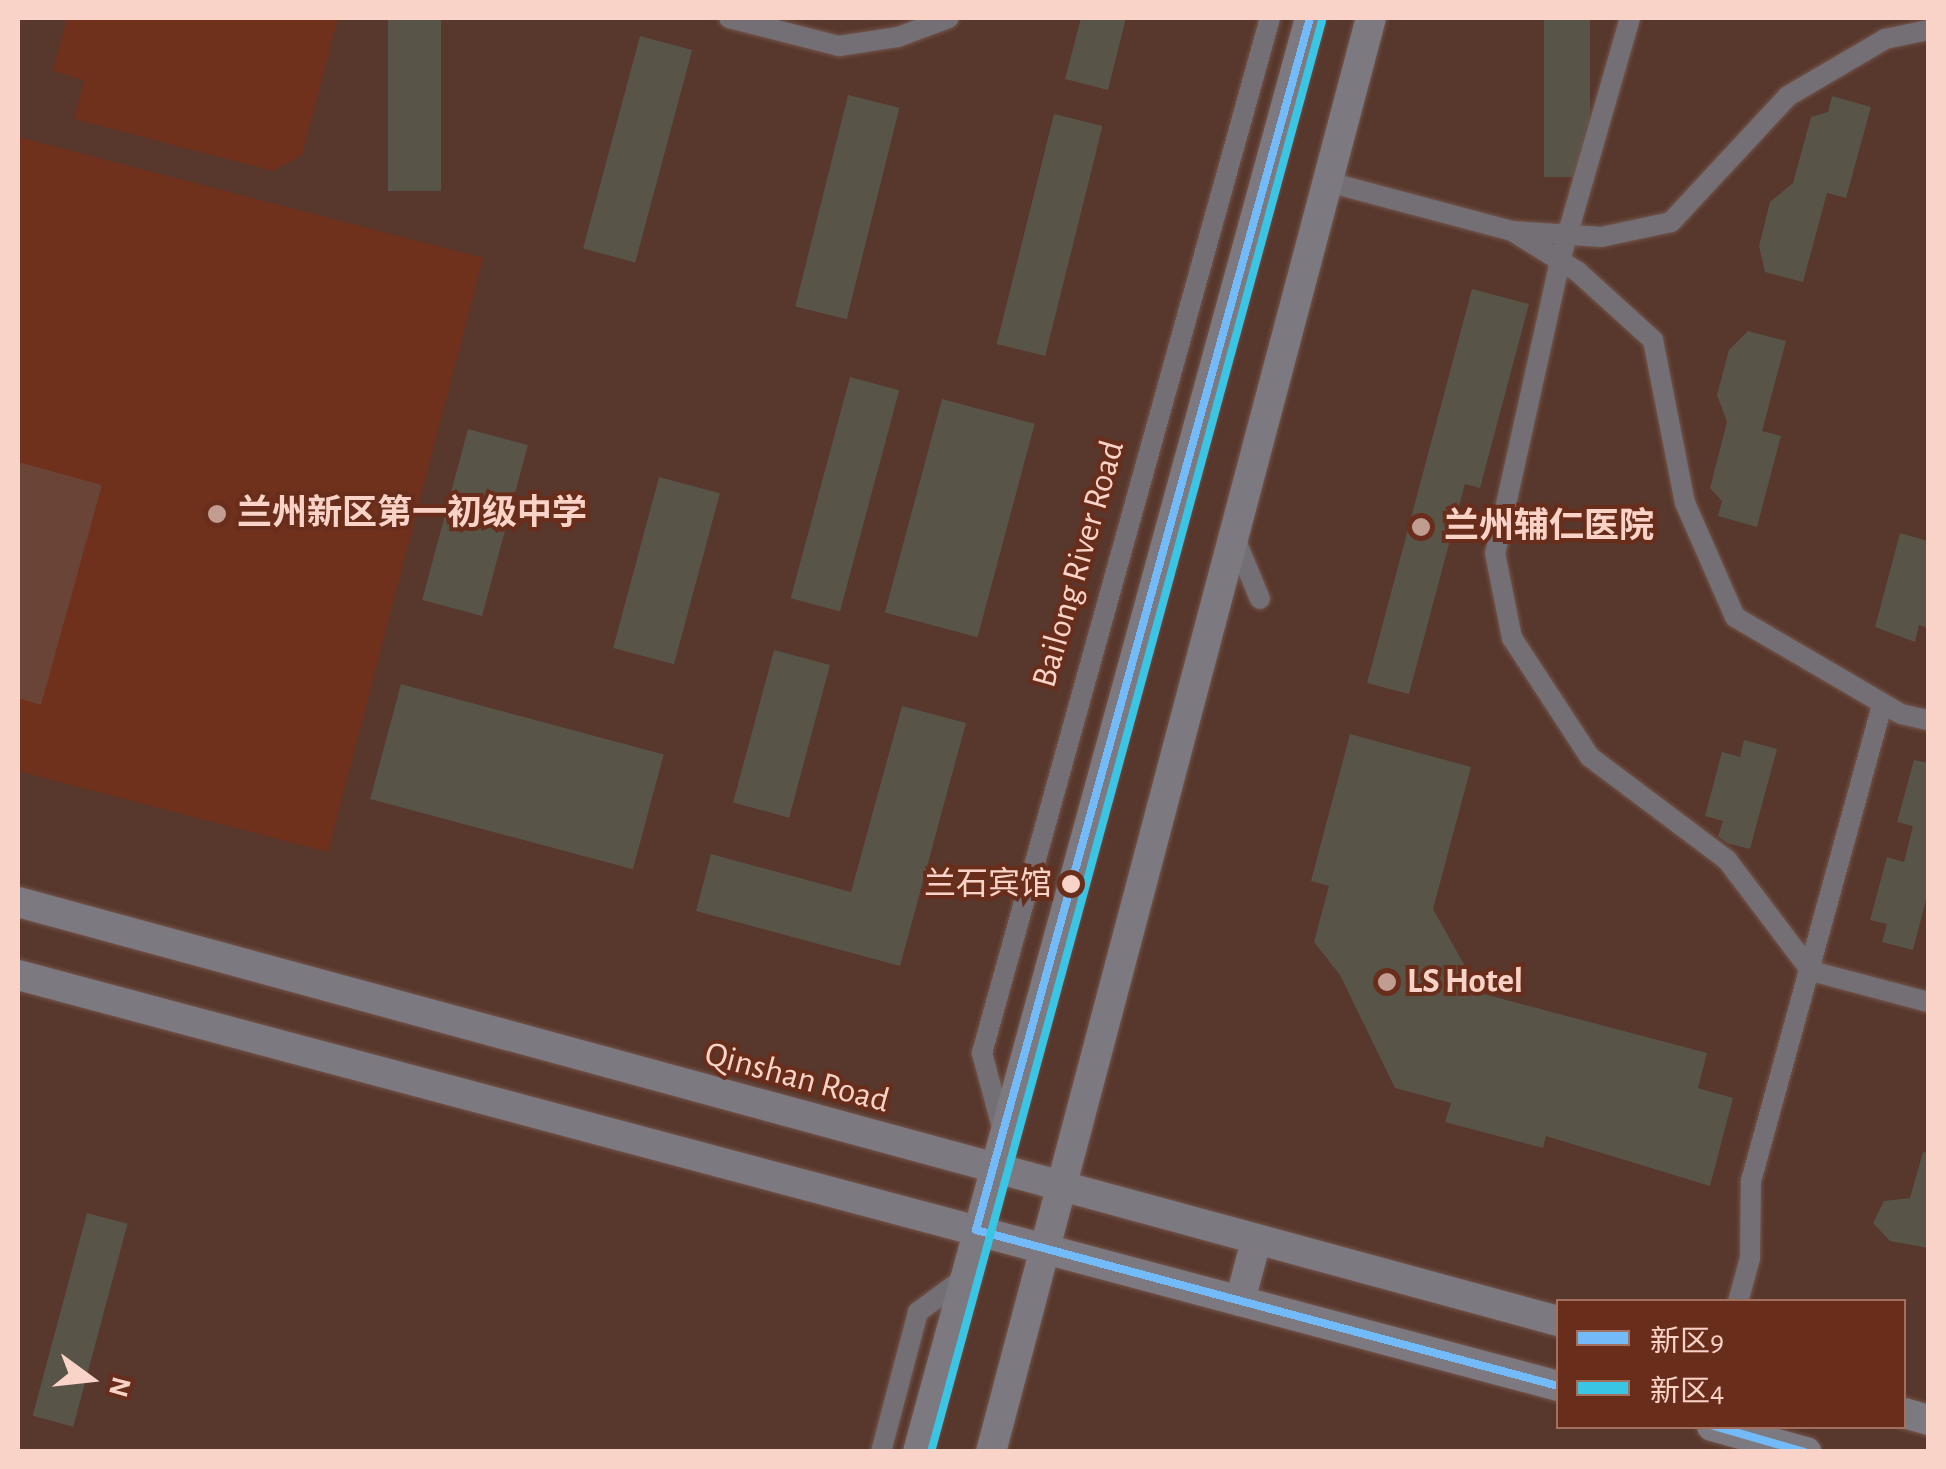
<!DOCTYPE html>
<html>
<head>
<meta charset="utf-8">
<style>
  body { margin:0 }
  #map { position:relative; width:1946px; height:1469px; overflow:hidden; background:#58372c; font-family:"Alegreya Sans","Noto Sans SC",sans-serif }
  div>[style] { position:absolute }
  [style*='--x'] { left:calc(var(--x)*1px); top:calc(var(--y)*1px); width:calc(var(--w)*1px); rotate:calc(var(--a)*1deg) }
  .built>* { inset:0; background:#6f311c }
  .green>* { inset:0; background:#6b4438 }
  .building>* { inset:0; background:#595448; transform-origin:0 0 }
  .roads { filter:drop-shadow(0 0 2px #72554b) drop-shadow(0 0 2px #72554b) }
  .street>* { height:20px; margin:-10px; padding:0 10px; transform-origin:10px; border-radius:10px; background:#736f75 }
  .secondary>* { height:30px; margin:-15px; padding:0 15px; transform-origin:15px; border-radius:15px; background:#7d7981 }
  .bus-1>* { height:8px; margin:-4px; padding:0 4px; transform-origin:4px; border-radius:4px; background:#73baf8 }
  .bus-2>* { height:8px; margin:-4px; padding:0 4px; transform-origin:4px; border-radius:4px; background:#3ac5e4 }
  .dots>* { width:28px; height:28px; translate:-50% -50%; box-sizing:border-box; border:5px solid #692e1b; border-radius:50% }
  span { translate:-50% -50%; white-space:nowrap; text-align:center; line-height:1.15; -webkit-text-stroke:8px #692e1b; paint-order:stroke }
  .bus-label { font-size:32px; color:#f9d3c7 }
  .right { translate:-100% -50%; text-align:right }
  .poi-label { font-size:35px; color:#f9d3c7; font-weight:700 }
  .left { translate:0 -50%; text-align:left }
  .street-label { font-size:35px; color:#f9d3c7 }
  .frame { position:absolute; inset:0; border:20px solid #f9d3c7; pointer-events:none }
  .legend { position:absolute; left:1556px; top:1299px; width:350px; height:130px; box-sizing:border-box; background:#692e1b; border:2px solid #a37060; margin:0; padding:12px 18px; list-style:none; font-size:30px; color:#f9d3c7 }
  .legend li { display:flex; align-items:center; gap:20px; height:50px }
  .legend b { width:50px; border:2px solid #a37060 }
  .north { position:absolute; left:40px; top:1329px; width:100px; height:100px; -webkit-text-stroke:8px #692e1b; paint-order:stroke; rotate:105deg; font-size:28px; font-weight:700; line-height:40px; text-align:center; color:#f9d3c7 }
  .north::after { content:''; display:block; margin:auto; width:35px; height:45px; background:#f9d3c7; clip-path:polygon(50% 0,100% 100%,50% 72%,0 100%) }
</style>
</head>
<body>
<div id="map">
  <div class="built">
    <div style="clip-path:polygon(67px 18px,338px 18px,302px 155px,273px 171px,74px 119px,84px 80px,53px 71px)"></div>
    <div style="clip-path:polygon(18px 137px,483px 258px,328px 852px,18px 771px)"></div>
  </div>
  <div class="green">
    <div style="clip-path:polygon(18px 462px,102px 485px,41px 705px,18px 698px)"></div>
  </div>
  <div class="building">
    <div style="left:388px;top:18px;width:53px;height:173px"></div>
    <div style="clip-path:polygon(1081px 18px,1126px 18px,1108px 90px,1065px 79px)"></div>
    <div style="left:1544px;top:18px;width:46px;height:159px"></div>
    <div style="left:640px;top:36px;width:54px;height:220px;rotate:15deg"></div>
    <div style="left:848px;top:95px;width:53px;height:218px;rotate:14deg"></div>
    <div style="clip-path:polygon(1832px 96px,1871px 107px,1846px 198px,1827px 193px,1803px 282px,1765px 272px,1759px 246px,1770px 202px,1793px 183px,1811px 117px,1828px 112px)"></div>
    <div style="left:1054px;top:114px;width:50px;height:237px;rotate:14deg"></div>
    <div style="clip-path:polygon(1472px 289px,1529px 304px,1480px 488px,1465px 484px,1409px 694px,1367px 683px)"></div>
    <div style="clip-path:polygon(1748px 331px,1786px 341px,1762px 431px,1781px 436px,1757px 527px,1718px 516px,1722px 501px,1710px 488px,1727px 422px,1717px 395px,1729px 350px)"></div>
    <div style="left:850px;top:377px;width:51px;height:229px;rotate:15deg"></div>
    <div style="left:942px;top:399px;width:96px;height:221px;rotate:15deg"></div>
    <div style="left:468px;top:429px;width:62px;height:177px;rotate:15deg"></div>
    <div style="left:659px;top:477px;width:63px;height:177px;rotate:15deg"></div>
    <div style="clip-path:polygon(1900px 533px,1928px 541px,1928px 628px,1919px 625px,1915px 642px,1875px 627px)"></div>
    <div style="left:774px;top:650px;width:58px;height:158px;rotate:15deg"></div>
    <div style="left:401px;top:684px;width:272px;height:119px;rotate:15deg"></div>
    <div style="clip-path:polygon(902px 706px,966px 723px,900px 966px,696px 911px,711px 854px,851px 892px)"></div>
    <div style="clip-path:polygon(1350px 734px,1471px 767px,1433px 909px,1480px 993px,1707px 1053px,1698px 1088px,1733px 1098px,1710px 1186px,1546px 1136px,1543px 1148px,1445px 1122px,1451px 1103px,1395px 1088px,1340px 975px,1314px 942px,1329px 886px,1311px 881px)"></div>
    <div style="clip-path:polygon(1744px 740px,1777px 749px,1750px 849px,1727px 843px,1718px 836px,1723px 821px,1705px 816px,1722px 752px,1740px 757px)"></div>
    <div style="clip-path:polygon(1914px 760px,1928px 763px,1928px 892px,1913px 950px,1882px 942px,1887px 924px,1870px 920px,1887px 857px,1904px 862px,1913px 826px,1897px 822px)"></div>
    <div style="clip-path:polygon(1923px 1152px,1928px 1153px,1928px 1248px,1890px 1241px,1873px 1223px,1884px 1201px,1910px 1198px)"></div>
    <div style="left:87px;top:1213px;width:42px;height:210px;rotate:15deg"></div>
  </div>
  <div class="roads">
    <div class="street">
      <div style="--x:729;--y:18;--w:114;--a:14.3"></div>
      <div style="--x:839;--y:46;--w:60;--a:-8.7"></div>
      <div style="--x:898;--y:37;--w:54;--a:-20.4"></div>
      <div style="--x:1630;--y:18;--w:253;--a:106.1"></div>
      <div style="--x:1560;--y:261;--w:299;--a:102.5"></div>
      <div style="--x:1495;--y:553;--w:87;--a:78.7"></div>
      <div style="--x:1512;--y:638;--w:142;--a:56.8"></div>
      <div style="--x:1590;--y:757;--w:171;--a:36.9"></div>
      <div style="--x:1727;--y:860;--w:139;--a:52.9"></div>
      <div style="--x:1811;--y:971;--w:121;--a:14.8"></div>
      <div style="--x:1328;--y:182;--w:190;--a:14.9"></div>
      <div style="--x:1512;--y:231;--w:89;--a:3.9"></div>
      <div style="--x:1601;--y:237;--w:72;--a:-12.1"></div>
      <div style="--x:1671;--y:222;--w:172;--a:-47.1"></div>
      <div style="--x:1788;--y:96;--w:113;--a:-30.4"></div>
      <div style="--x:1885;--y:39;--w:44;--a:-11.8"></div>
      <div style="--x:1512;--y:231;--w:78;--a:31.8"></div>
      <div style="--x:1578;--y:272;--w:101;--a:42.2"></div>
      <div style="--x:1653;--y:340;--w:166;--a:78.9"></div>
      <div style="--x:1685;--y:503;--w:124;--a:66.3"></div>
      <div style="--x:1735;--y:617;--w:192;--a:30.3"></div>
      <div style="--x:1901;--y:714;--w:28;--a:13"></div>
      <div style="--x:1234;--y:536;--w:68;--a:67.6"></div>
      <div style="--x:1003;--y:1131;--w:81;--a:-105.1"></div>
      <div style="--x:982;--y:1053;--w:1074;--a:-74.45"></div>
      <div style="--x:1738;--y:1302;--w:46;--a:-74.7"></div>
      <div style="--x:1750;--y:1258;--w:77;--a:-89.3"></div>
      <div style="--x:1751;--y:1181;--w:495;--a:-74.6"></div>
      <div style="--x:881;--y:1452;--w:145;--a:-75.2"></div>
      <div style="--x:918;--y:1312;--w:57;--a:-36.5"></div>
    </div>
    <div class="secondary">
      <div style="--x:18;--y:902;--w:1596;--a:15.22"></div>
      <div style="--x:18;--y:975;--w:1594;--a:14.94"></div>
      <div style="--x:1240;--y:1301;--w:62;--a:-75.1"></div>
      <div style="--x:1904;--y:1413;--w:25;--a:16"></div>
      <div style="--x:1712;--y:1426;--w:98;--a:15.5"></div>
      <div style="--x:918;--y:1452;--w:1487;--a:-74.71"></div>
      <div style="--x:991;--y:1452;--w:1483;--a:-75.16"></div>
    </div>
  </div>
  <div class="bus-1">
    <div style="--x:1310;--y:18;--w:1257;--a:105.41"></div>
    <div style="--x:976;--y:1230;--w:603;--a:15"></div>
    <div style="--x:1714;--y:1426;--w:94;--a:16.1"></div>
  </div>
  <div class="bus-2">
    <div style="--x:931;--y:1452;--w:1483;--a:-74.72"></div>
  </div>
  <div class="dots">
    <div style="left:217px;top:514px;background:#c19c91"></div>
    <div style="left:1421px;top:527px;background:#c19c91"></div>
    <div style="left:1071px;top:884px;background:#f9d3c7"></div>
    <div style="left:1387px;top:982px;background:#c19c91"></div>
  </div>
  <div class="bus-label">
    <span class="right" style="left:1052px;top:884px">兰石宾馆</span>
  </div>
  <div class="poi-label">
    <span class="left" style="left:237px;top:514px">兰州新区第一初级中学</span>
    <span class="left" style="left:1444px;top:527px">兰州辅仁医院</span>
    <span class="left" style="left:1407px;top:982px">LS Hotel</span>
  </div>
  <div class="street-label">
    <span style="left:1079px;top:564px;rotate:-74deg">Bailong River Road</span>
    <span style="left:797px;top:1078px;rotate:15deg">Qinshan Road</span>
  </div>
  <div class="frame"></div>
  <ul class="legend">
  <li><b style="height:12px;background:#73baf8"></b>新区9</li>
  <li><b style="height:12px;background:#3ac5e4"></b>新区4</li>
  </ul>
  <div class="north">N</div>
</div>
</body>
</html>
